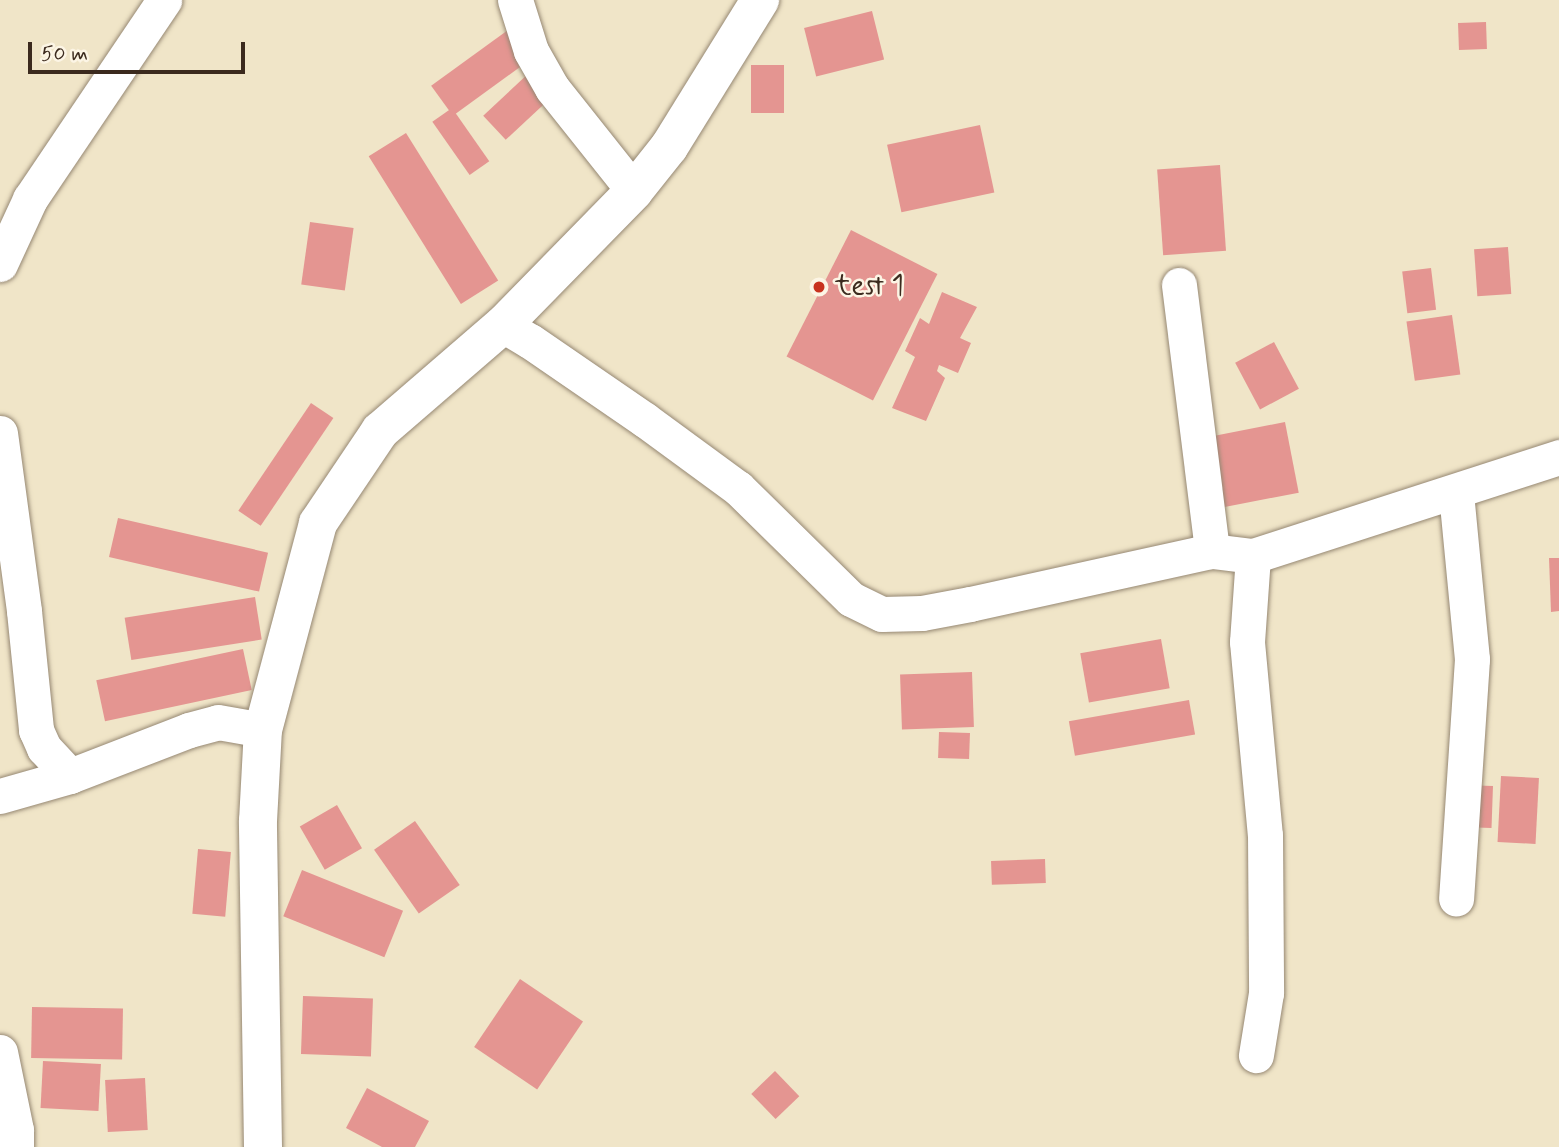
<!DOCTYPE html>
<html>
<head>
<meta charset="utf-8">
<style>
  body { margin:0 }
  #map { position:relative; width:1559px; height:1147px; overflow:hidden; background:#f0e5c8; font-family:Mynerve,sans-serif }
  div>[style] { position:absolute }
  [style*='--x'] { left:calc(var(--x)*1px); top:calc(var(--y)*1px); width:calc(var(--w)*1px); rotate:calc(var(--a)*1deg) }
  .building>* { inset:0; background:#e49591; transform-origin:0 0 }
  .roads { filter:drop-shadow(0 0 2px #968873) drop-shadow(0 0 2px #968873) }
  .minor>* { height:35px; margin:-17.5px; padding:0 17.5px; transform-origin:17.5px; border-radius:17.5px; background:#fff }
  .tertiary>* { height:38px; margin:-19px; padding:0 19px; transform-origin:19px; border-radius:19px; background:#fff }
  .dots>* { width:19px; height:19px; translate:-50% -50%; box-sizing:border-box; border:4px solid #fcf5e5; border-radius:50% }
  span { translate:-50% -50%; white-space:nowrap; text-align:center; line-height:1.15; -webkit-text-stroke:5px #fcf5e5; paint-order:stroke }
  .poi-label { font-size:28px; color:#3b2a1e }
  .left { translate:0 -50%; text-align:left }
  .scale { position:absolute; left:28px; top:42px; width:217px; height:32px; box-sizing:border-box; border:4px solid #3b2a1e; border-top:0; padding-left:9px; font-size:21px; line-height:24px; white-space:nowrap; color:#3b2a1e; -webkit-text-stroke:5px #fcf5e5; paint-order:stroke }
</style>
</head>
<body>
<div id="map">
  <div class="building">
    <div style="left:872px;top:11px;width:50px;height:70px;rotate:76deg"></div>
    <div style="left:1486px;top:22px;width:27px;height:28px;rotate:88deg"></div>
    <div style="left:508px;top:30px;width:37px;height:95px;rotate:54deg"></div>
    <div style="left:751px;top:65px;width:33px;height:48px"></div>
    <div style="left:530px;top:72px;width:33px;height:64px;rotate:47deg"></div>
    <div style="left:452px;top:108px;width:65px;height:24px;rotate:55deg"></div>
    <div style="left:980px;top:125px;width:69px;height:95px;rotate:78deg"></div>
    <div style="left:406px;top:133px;width:174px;height:44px;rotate:58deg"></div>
    <div style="left:1220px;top:165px;width:86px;height:63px;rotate:86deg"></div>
    <div style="left:310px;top:222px;width:44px;height:63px;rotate:8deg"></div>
    <div style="left:851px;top:230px;width:97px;height:142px;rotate:27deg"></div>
    <div style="left:1508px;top:247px;width:47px;height:34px;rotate:86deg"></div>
    <div style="left:1431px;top:268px;width:42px;height:29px;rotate:83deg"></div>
    <div style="clip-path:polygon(942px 292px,977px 307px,960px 338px,971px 343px,958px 373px,939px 365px,937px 371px,945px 378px,926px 421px,892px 408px,915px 357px,905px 351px,920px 318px,929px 324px)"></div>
    <div style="left:1452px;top:315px;width:60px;height:46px;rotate:82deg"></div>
    <div style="left:1274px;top:342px;width:53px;height:44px;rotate:62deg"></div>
    <div style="left:311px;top:403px;width:27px;height:130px;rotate:34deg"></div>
    <div style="left:1285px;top:422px;width:72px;height:78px;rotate:79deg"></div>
    <div style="left:118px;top:518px;width:154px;height:40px;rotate:13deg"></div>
    <div style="clip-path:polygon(1549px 558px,1559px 558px,1559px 611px,1551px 612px)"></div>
    <div style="left:255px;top:597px;width:43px;height:132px;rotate:81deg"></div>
    <div style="left:1161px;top:639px;width:50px;height:82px;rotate:80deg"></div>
    <div style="left:243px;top:649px;width:42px;height:150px;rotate:78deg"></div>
    <div style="left:972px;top:672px;width:55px;height:72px;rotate:88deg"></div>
    <div style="left:1189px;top:700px;width:35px;height:122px;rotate:80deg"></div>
    <div style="left:939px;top:732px;width:31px;height:26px;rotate:2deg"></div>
    <div style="left:1501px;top:776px;width:38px;height:66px;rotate:3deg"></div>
    <div style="left:1462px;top:785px;width:31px;height:42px;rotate:2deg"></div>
    <div style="left:337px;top:805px;width:50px;height:43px;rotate:60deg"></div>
    <div style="left:415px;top:821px;width:78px;height:50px;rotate:55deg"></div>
    <div style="left:198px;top:849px;width:33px;height:65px;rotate:5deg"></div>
    <div style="left:1045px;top:859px;width:24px;height:54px;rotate:88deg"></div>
    <div style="left:302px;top:870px;width:109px;height:50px;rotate:22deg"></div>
    <div style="left:520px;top:979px;width:76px;height:82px;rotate:34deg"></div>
    <div style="left:303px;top:996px;width:70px;height:58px;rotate:2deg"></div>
    <div style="left:32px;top:1007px;width:91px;height:51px;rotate:1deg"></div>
    <div style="left:43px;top:1061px;width:58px;height:47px;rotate:3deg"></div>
    <div style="left:775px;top:1071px;width:35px;height:33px;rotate:46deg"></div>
    <div style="left:145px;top:1078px;width:52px;height:40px;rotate:87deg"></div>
    <div style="clip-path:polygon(367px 1088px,429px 1121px,415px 1147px,382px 1147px,346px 1128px)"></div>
  </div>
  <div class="roads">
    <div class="minor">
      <div style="--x:515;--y:0;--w:53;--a:72.6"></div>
      <div style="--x:531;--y:51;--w:43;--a:60.4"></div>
      <div style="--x:552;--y:88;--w:132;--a:51.5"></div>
      <div style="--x:0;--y:264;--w:72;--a:-65.2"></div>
      <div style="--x:30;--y:199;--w:240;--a:-56"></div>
      <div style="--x:1179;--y:285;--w:268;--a:82.9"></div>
      <div style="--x:503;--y:325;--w:31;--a:31"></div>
      <div style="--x:530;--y:341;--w:140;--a:34.5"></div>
      <div style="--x:645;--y:420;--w:115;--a:36.2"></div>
      <div style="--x:738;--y:488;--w:158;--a:44.5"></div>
      <div style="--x:851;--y:599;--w:34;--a:26"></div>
      <div style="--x:882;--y:614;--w:40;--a:-1.4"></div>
      <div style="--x:922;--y:613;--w:49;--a:-10.6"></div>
      <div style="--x:970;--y:604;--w:248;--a:-12.4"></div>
      <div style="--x:1212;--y:551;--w:41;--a:7"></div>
      <div style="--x:1253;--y:556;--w:322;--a:-17.9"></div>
      <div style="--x:0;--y:433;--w:180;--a:82.3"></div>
      <div style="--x:24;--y:611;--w:120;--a:84.2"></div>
      <div style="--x:36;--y:730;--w:20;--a:66"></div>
      <div style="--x:44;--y:748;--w:38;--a:47"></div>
      <div style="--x:1456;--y:493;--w:167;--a:84.5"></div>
      <div style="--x:1472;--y:659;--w:240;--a:93.8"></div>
      <div style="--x:1253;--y:556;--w:86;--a:94"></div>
      <div style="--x:1247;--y:642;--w:194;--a:84.7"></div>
      <div style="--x:1265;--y:835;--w:158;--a:89.6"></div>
      <div style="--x:1266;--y:993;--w:63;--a:99.2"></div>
      <div style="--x:0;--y:796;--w:73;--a:-15.9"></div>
      <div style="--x:70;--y:776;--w:128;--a:-21.1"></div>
      <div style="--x:189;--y:730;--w:30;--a:-15"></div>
      <div style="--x:218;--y:722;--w:46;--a:10.1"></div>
      <div style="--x:0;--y:1052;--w:80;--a:78.4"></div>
      <div style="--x:16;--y:1130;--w:17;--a:90"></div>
    </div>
    <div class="tertiary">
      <div style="--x:263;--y:1147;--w:326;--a:-90.9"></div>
      <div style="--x:258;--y:821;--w:91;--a:-86.9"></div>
      <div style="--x:263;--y:730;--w:214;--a:-75.1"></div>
      <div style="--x:318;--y:523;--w:111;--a:-56"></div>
      <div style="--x:380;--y:431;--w:162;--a:-40.8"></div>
      <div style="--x:503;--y:325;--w:187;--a:-45.6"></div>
      <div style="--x:634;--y:191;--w:56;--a:-51.5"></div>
      <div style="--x:669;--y:147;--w:173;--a:-58.2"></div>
    </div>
  </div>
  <div class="dots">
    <div style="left:819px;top:287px;background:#c8321e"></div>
  </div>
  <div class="poi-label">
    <span class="left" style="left:835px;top:287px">test 1</span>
  </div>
  <div class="scale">50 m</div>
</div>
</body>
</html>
